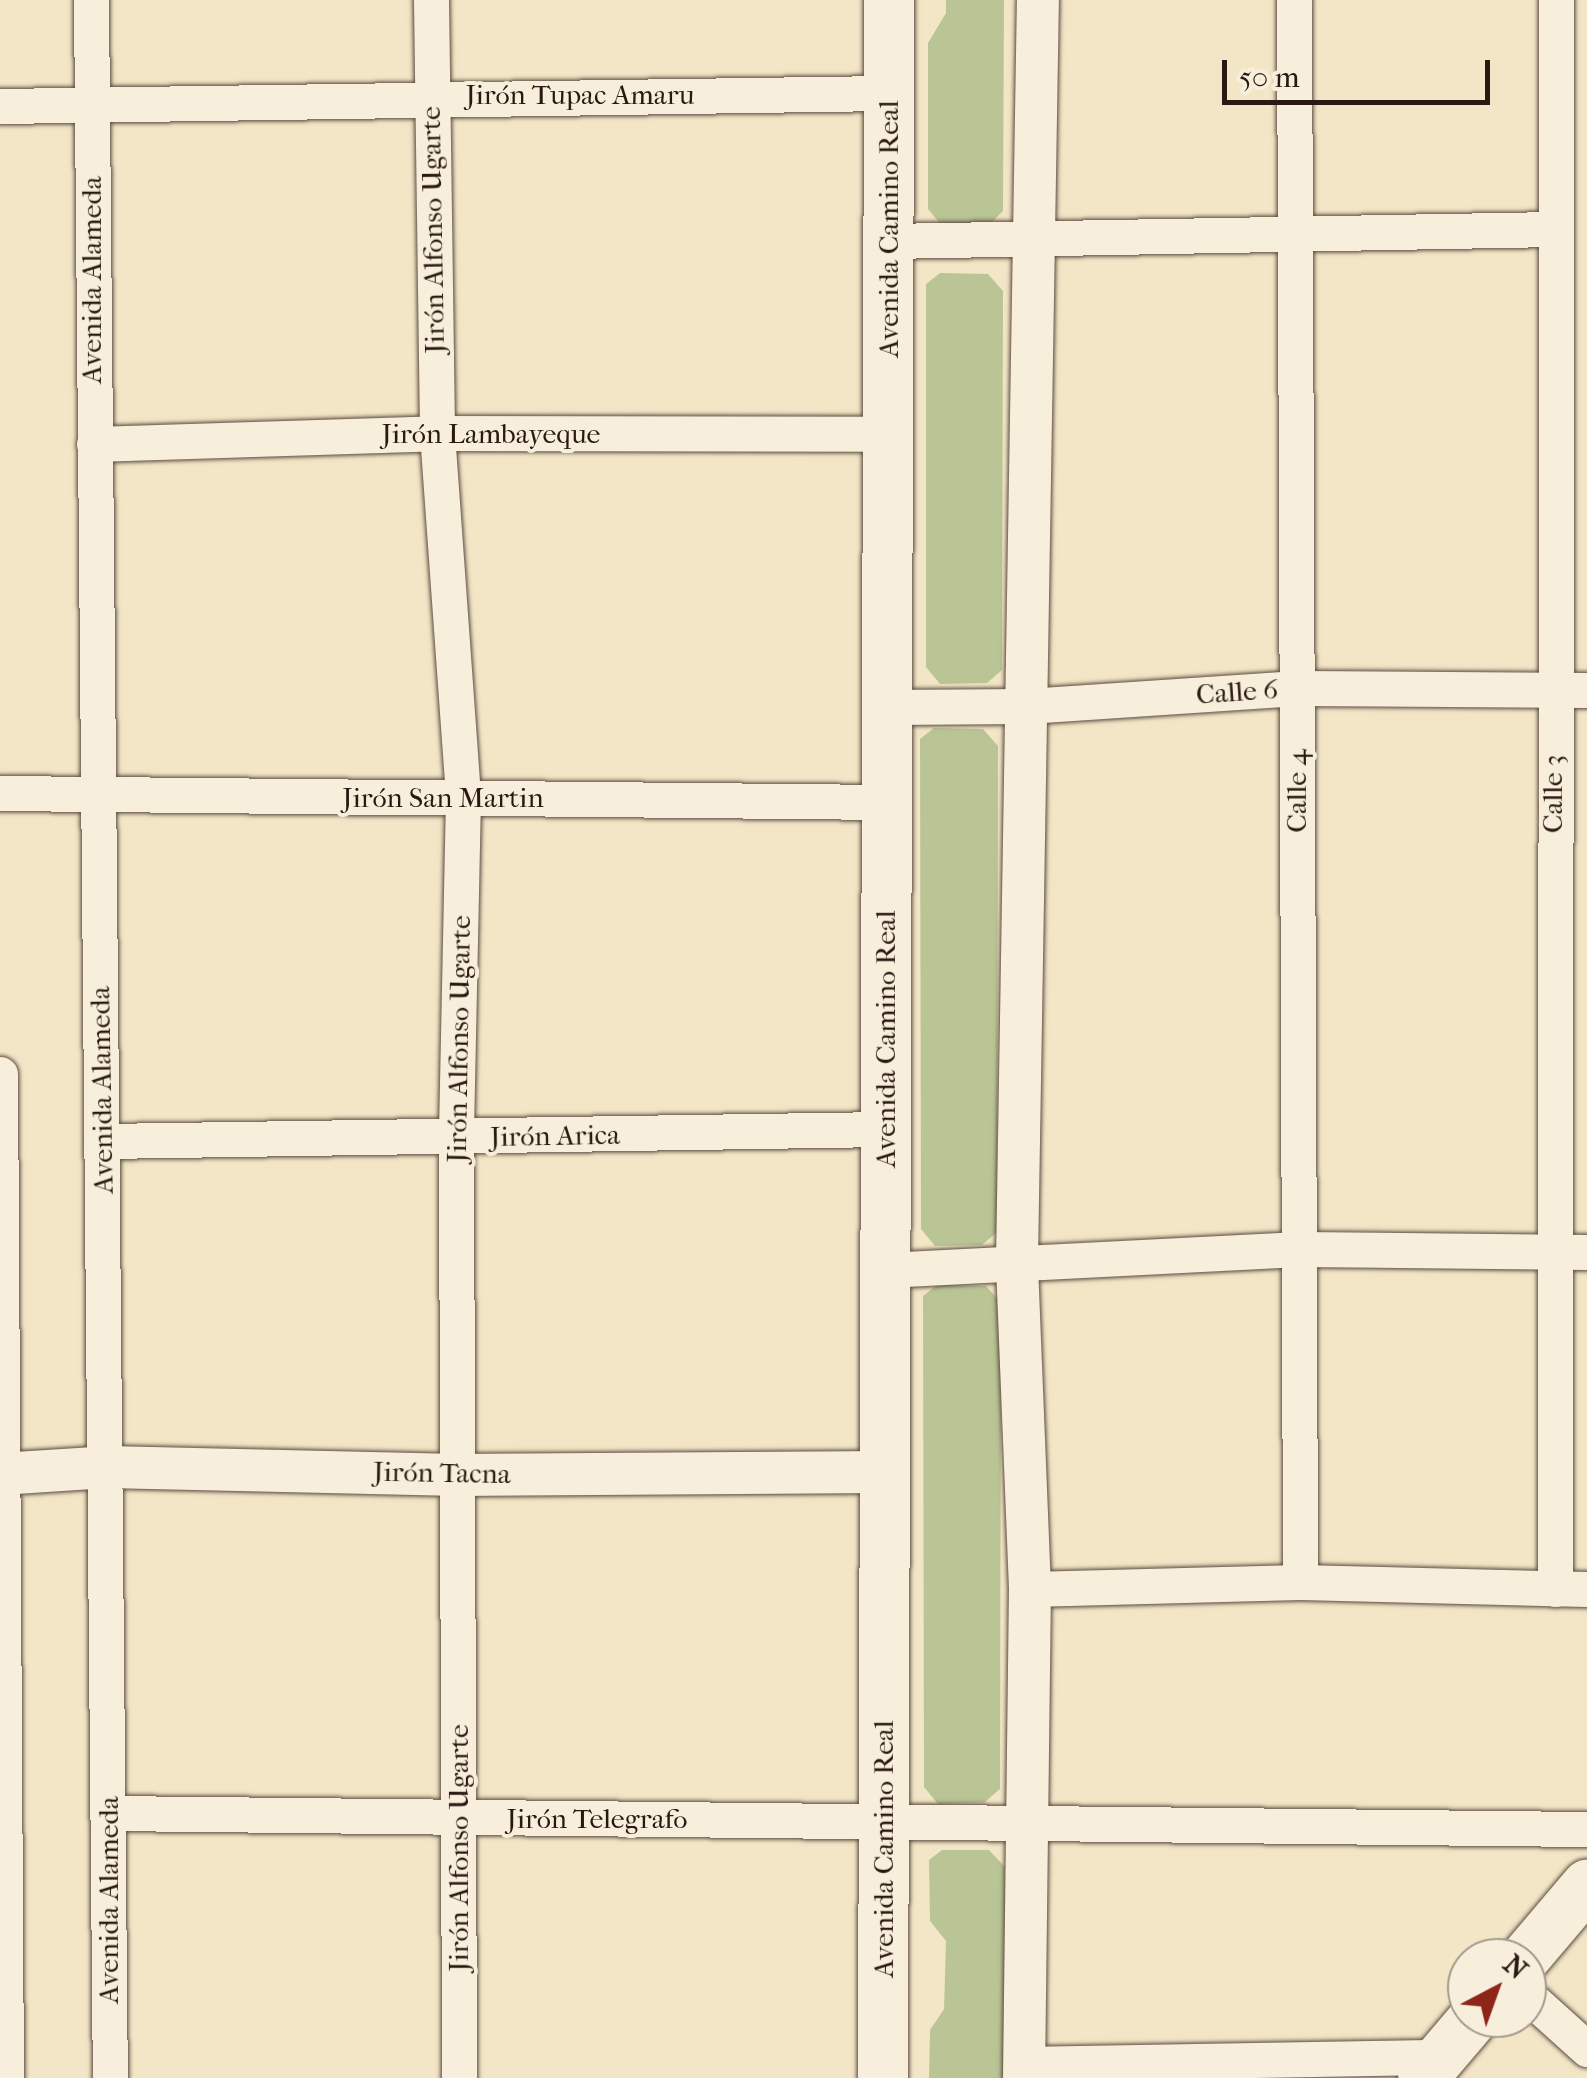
<!DOCTYPE html>
<html>
<head>
<meta charset="utf-8">
<style>
  body { margin:0 }
  #map { position:relative; width:1587px; height:2078px; overflow:hidden; background:#f3e6c7; font-family:"IM FELL French Canon",serif }
  div>[style] { position:absolute }
  [style*='--x'] { left:calc(var(--x)*1px); top:calc(var(--y)*1px); width:calc(var(--w)*1px); rotate:calc(var(--a)*1deg) }
  .green>* { inset:0; background:#bac596 }
  .roads { filter:drop-shadow(0 0 2px #5c4c3f) drop-shadow(0 0 2px #5c4c3f) }
  .minor>* { height:35px; margin:-17.5px; padding:0 17.5px; transform-origin:17.5px; border-radius:17.5px; background:#f7efdb }
  .tertiary>* { height:42px; margin:-21px; padding:0 21px; transform-origin:21px; border-radius:21px; background:#f7efdb }
  .secondary>* { height:50px; margin:-25px; padding:0 25px; transform-origin:25px; border-radius:25px; background:#f7efdb }
  span { translate:-50% -50%; white-space:nowrap; text-align:center; line-height:1.15; -webkit-text-stroke:8px #f7efdb; paint-order:stroke }
  .street-label { font-size:28px; color:#2a1912 }
  .north { position:absolute; left:1447px; top:1938px; width:100px; height:100px; box-sizing:border-box; background:#f7efdb; border:2px solid #a5998b; border-radius:50%; rotate:41deg; font-size:28px; font-weight:700; line-height:40px; text-align:center; color:#2a1912 }
  .north::after { content:''; display:block; margin:auto; width:35px; height:45px; background:#8f2418; clip-path:polygon(50% 0,100% 100%,50% 72%,0 100%) }
  .scale { position:absolute; left:1222px; top:60px; width:268px; height:45px; box-sizing:border-box; border:5px solid #2a1912; border-top:0; padding-left:12px; font-size:30px; line-height:35px; white-space:nowrap; color:#2a1912; -webkit-text-stroke:8px #f7efdb; paint-order:stroke }
</style>
</head>
<body>
<div id="map">
  <div class="green">
    <div style="clip-path:polygon(946px 0,1004px 0,1003px 211px,989px 225px,942px 226px,928px 209px,928px 43px,946px 13px)"></div>
    <div style="clip-path:polygon(940px 273px,988px 274px,1003px 291px,1002px 670px,987px 683px,940px 684px,926px 667px,926px 284px)"></div>
    <div style="clip-path:polygon(934px 728px,983px 729px,998px 746px,997px 1232px,982px 1245px,935px 1246px,921px 1229px,920px 739px)"></div>
    <div style="clip-path:polygon(937px 1285px,986px 1286px,1001px 1303px,1000px 1789px,985px 1802px,938px 1804px,924px 1787px,923px 1296px)"></div>
    <div style="clip-path:polygon(942px 1850px,989px 1850px,1005px 1867px,1007px 2078px,929px 2078px,930px 2030px,944px 2009px,946px 1941px,930px 1921px,929px 1860px)"></div>
  </div>
  <div class="roads">
    <div class="minor">
      <div style="--x:91;--y:0;--w:2078;--a:89.48"></div>
      <div style="--x:431;--y:0;--w:433;--a:89.2"></div>
      <div style="--x:437;--y:433;--w:365;--a:85.9"></div>
      <div style="--x:463;--y:797;--w:341;--a:91.2"></div>
      <div style="--x:456;--y:1138;--w:940;--a:89.82"></div>
      <div style="--x:1294;--y:0;--w:1582;--a:89.78"></div>
      <div style="--x:0;--y:106;--w:889;--a:-0.84"></div>
      <div style="--x:888;--y:241;--w:665;--a:-1.03"></div>
      <div style="--x:94;--y:444;--w:343;--a:-1.8"></div>
      <div style="--x:437;--y:433;--w:451;--a:0.1"></div>
      <div style="--x:887;--y:707;--w:140;--a:-0.4"></div>
      <div style="--x:1027;--y:706;--w:271;--a:-3.8"></div>
      <div style="--x:1297;--y:688;--w:290;--a:0.4"></div>
      <div style="--x:0;--y:793;--w:887;--a:0.58"></div>
      <div style="--x:0;--y:1074;--w:1004;--a:89.66"></div>
      <div style="--x:104;--y:1141;--w:782;--a:-0.88"></div>
      <div style="--x:885;--y:1270;--w:415;--a:-2.9"></div>
      <div style="--x:1299;--y:1249;--w:288;--a:0.6"></div>
      <div style="--x:1030;--y:1589;--w:270;--a:-1.5"></div>
      <div style="--x:1300;--y:1582;--w:287;--a:1.4"></div>
      <div style="--x:1555;--y:1589;--w:1589;--a:-89.96"></div>
      <div style="--x:108;--y:1813;--w:1479;--a:0.62"></div>
      <div style="--x:1527;--y:1995;--w:81;--a:42"></div>
      <div style="--x:1024;--y:2064;--w:417;--a:-1"></div>
    </div>
    <div class="tertiary">
      <div style="--x:0;--y:1474;--w:107;--a:-3.7"></div>
      <div style="--x:107;--y:1467;--w:352;--a:1.3"></div>
      <div style="--x:459;--y:1475;--w:426;--a:-0.4"></div>
      <div style="--x:1024;--y:2078;--w:489;--a:-89.3"></div>
      <div style="--x:1030;--y:1589;--w:328;--a:-92.3"></div>
      <div style="--x:1017;--y:1261;--w:1261;--a:-89.05"></div>
    </div>
    <div class="secondary">
      <div style="--x:1525;--y:1958;--w:96;--a:-49.7"></div>
      <div style="--x:883;--y:2078;--w:2078;--a:-89.83"></div>
      <div style="--x:1423;--y:2078;--w:79;--a:-49.6"></div>
    </div>
  </div>
  <div class="street-label">
    <span style="left:580px;top:95px">Jirón Tupac Amaru</span>
    <span style="left:889px;top:229px;rotate:-90deg">Avenida Camino Real</span>
    <span style="left:433px;top:230px;rotate:-91deg">Jirón Alfonso Ugarte</span>
    <span style="left:92px;top:280px;rotate:-90deg">Avenida Alameda</span>
    <span style="left:491px;top:434px">Jirón Lambayeque</span>
    <span style="left:1237px;top:692px;rotate:-4deg">Calle 6</span>
    <span style="left:1297px;top:791px;rotate:-90deg">Calle 4</span>
    <span style="left:1553px;top:794px;rotate:-90deg">Calle 3</span>
    <span style="left:443px;top:798px">Jirón San Martin</span>
    <span style="left:459px;top:1039px;rotate:-89deg">Jirón Alfonso Ugarte</span>
    <span style="left:886px;top:1039px;rotate:-90deg">Avenida Camino Real</span>
    <span style="left:102px;top:1090px;rotate:-91deg">Avenida Alameda</span>
    <span style="left:555px;top:1136px;rotate:-1deg">Jirón Arica</span>
    <span style="left:442px;top:1473px;rotate:1deg">Jirón Tacna</span>
    <span style="left:597px;top:1819px">Jirón Telegrafo</span>
    <span style="left:459px;top:1848px;rotate:-90deg">Jirón Alfonso Ugarte</span>
    <span style="left:884px;top:1849px;rotate:-90deg">Avenida Camino Real</span>
    <span style="left:109px;top:1900px;rotate:-90deg">Avenida Alameda</span>
  </div>
  <div class="north">N</div>
  <div class="scale">50 m</div>
</div>
</body>
</html>
